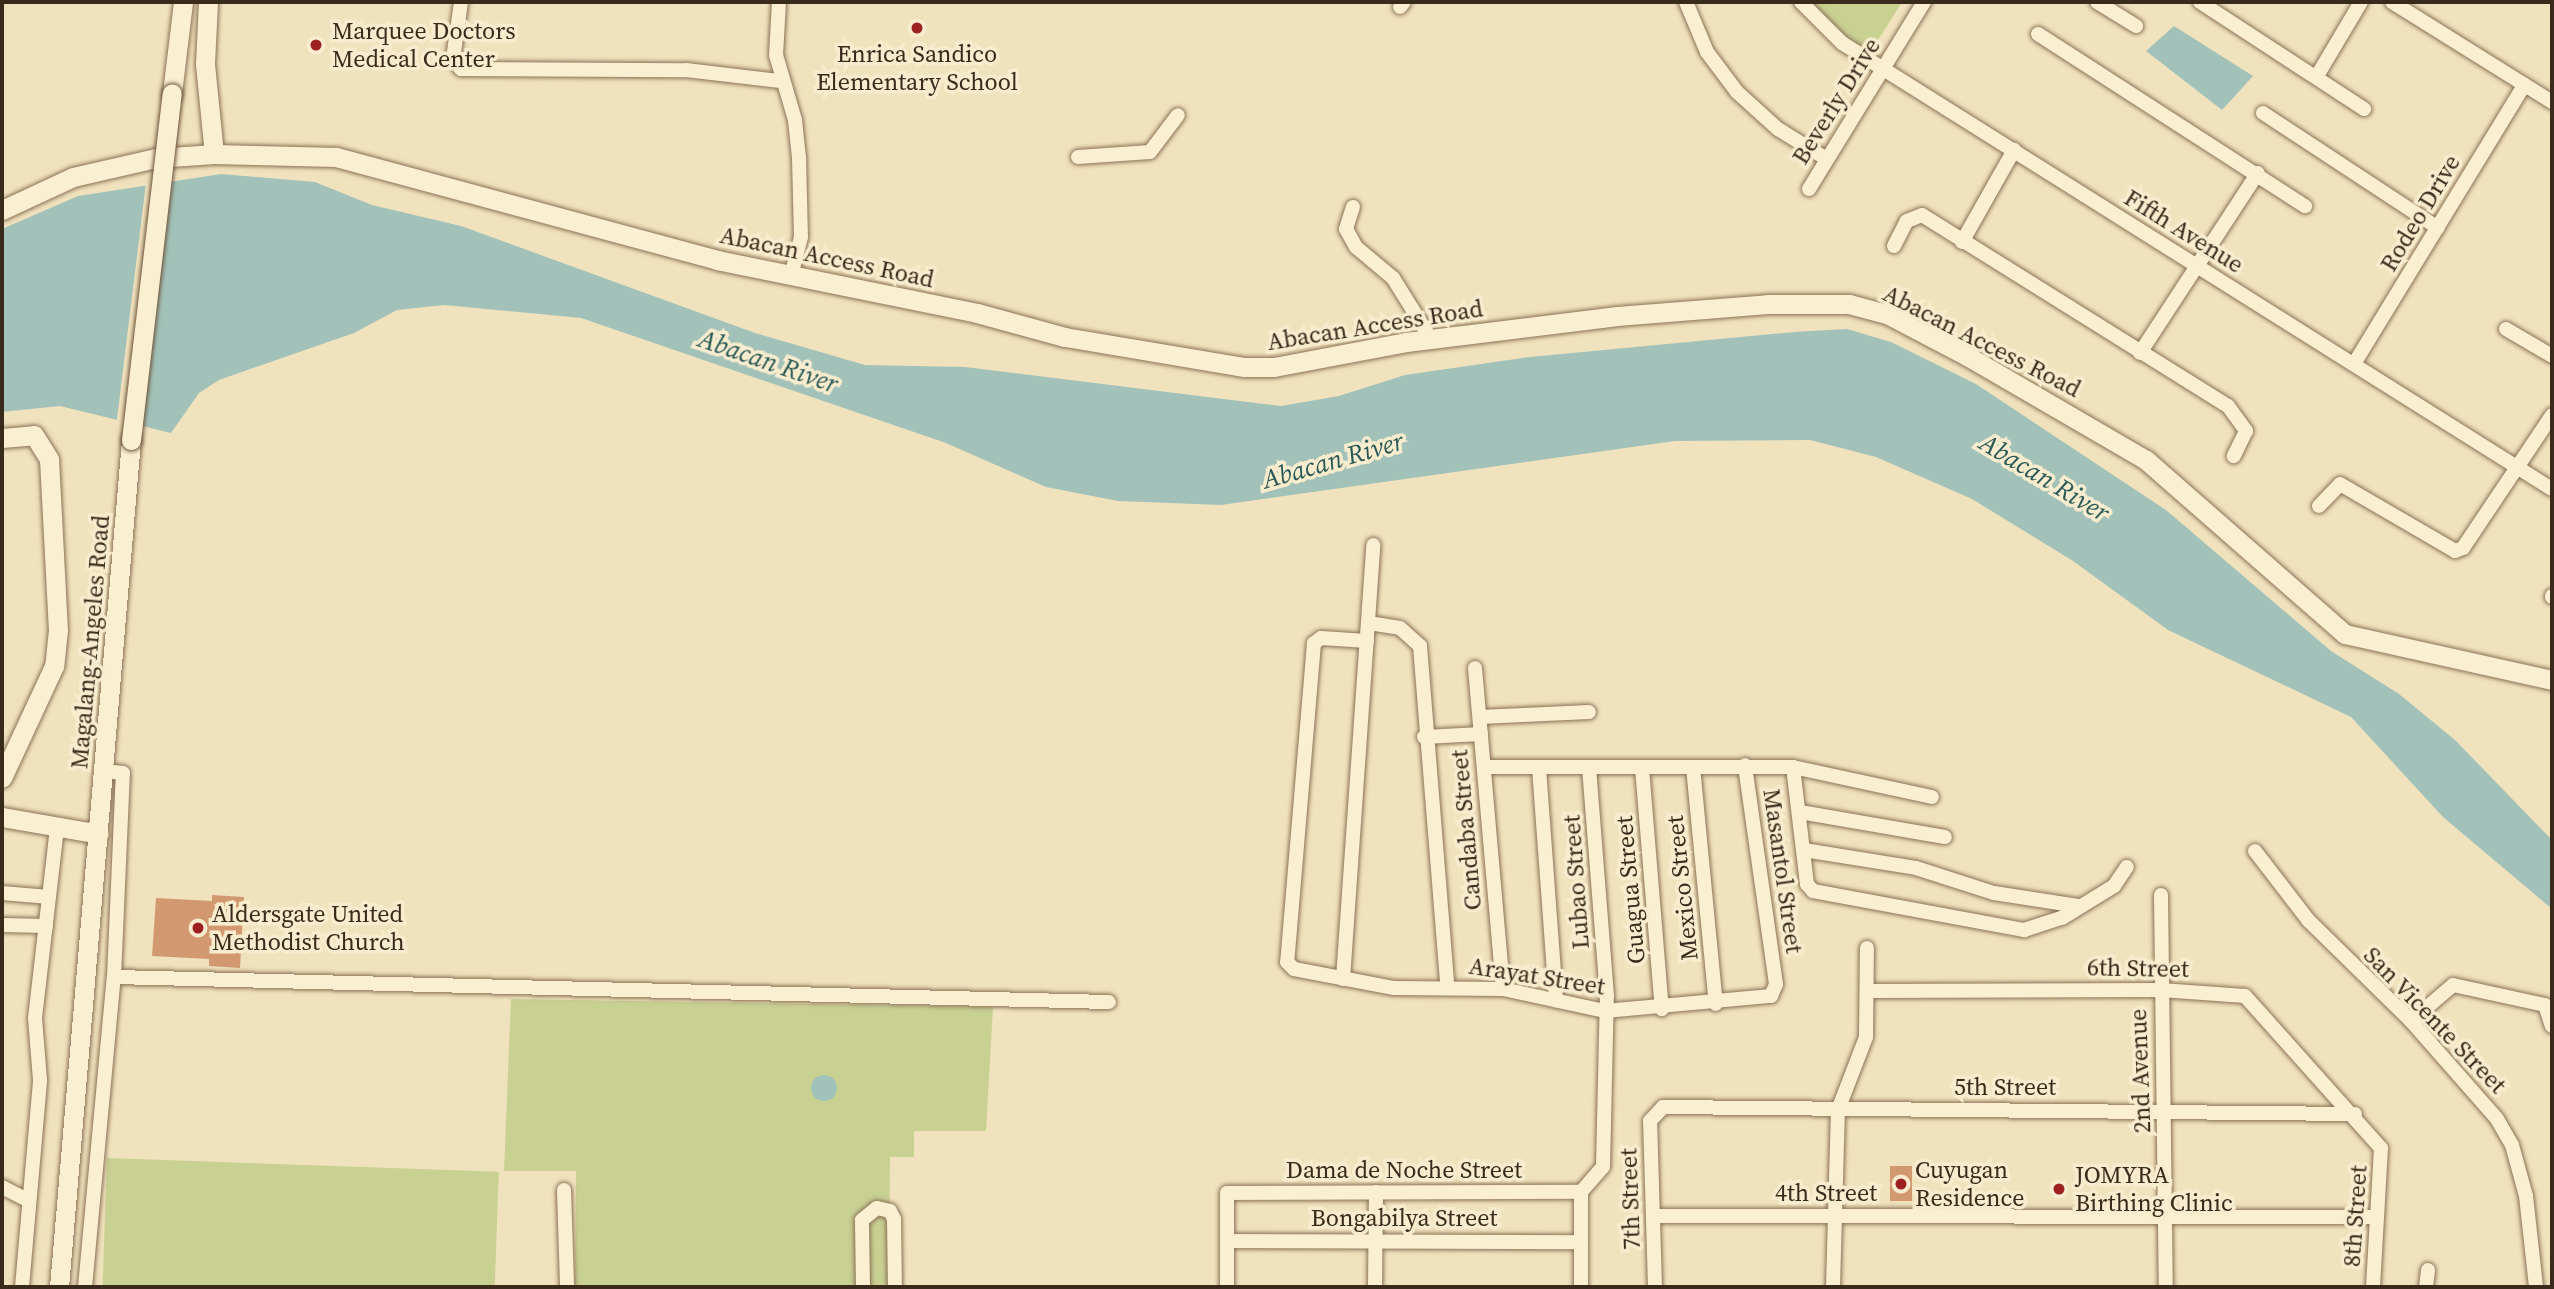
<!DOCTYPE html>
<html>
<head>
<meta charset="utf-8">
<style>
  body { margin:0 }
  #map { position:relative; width:2554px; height:1289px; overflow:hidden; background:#f1e2be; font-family:"Source Serif 4",serif }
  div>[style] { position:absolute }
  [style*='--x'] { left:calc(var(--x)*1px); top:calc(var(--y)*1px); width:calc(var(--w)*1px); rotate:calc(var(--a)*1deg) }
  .green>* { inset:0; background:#c8d092; transform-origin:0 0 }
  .water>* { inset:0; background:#a2c2b9 }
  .round { border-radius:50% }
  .pier>* { inset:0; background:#f1e2be; transform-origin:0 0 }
  .building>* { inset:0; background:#d29971; transform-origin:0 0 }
  .roads { filter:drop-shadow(0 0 2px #8b7256) drop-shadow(0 0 2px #8b7256) }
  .street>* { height:14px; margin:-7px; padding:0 7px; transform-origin:7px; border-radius:7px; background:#fbefd2 }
  .secondary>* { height:19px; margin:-9.5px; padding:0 9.5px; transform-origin:9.5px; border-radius:9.5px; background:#fbefd2 }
  .bridges { filter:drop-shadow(0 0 2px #6c5339) drop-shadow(0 0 2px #6c5339) }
  .secondary-bridge>* { height:19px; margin:-9.5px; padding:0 9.5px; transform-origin:9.5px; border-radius:9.5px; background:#fbefd2 }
  .dots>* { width:19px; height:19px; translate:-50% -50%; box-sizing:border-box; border:4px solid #f8ecce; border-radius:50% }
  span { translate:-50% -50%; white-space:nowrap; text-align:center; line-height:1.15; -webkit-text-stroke:7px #f8ecce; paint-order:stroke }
  .poi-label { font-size:24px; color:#392a1b }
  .left { translate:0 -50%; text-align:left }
  .street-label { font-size:24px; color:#392a1b }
  .water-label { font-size:26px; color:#295a57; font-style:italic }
  .frame { position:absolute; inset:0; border:4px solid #392a1b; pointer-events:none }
</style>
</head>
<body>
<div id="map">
  <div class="green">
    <div style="clip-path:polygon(1806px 2px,1902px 2px,1873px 48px,1861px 49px,1832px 30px)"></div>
    <div style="clip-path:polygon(511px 999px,993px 1007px,986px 1131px,914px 1131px,914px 1157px,890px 1157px,889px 1287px,575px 1287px,576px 1171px,504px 1171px)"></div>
    <div style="left:107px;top:1158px;width:392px;height:129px;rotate:2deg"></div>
  </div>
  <div class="water">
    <div style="clip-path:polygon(2174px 26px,2253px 76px,2222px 110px,2146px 51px)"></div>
    <div style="clip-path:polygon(221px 174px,315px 182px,372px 205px,461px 226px,755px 333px,865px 365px,965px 367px,1281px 406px,1339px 396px,1405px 375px,1530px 357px,1794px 332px,1847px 329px,1891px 342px,1976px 384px,2166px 510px,2331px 651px,2399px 694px,2455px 740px,2552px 840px,2552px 909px,2443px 817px,2351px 717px,2168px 630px,2073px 561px,1972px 499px,1876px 457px,1810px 440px,1675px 441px,1221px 505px,1118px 501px,1046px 487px,946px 443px,581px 318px,444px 305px,397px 310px,354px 333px,219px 380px,199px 393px,171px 433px,60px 406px,2px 412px,2px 229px,78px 196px)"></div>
    <div class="round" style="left:811px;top:1075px;width:26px;height:26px"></div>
  </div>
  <div class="pier">
    <div style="left:172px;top:176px;width:254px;height:25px;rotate:97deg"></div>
  </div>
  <div class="building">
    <div style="clip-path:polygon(212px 895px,244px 897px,240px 968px,209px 966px,209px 959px,152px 956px,156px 898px,212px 901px)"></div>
    <div style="left:1890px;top:1166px;width:22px;height:35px"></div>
  </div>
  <div class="roads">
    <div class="street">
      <div style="--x:461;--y:2;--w:58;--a:98"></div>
      <div style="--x:453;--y:59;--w:13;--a:51"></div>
      <div style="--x:461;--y:69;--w:225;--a:0.3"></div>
      <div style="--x:686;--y:70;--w:95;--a:6.7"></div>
      <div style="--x:779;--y:2;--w:53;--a:93.2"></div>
      <div style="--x:776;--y:55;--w:68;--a:73.7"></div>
      <div style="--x:795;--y:120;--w:37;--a:84"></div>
      <div style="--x:799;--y:157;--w:80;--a:88.6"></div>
      <div style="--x:801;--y:237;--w:40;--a:104.4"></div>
      <div style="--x:1686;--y:2;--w:54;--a:67.2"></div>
      <div style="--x:1707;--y:52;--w:50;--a:53.1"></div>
      <div style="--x:1737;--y:92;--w:55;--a:42.1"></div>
      <div style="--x:1778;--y:129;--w:55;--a:31.7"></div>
      <div style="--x:1801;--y:2;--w:58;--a:45"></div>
      <div style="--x:1842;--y:43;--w:838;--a:32.14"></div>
      <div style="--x:2097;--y:2;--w:46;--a:31.6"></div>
      <div style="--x:2200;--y:2;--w:196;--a:33.1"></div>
      <div style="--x:2392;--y:2;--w:189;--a:32"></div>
      <div style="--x:1400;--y:7;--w:6;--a:-51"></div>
      <div style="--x:2038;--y:34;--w:318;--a:32.8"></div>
      <div style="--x:2317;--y:76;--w:86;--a:-59.3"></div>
      <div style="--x:2263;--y:113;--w:209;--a:33.3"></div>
      <div style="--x:1078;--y:157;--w:72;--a:-4"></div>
      <div style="--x:1150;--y:152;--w:46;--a:-52.9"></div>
      <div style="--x:1809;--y:189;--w:220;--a:-58.4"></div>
      <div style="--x:1353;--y:207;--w:23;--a:108"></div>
      <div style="--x:1346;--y:229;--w:21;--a:61"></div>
      <div style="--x:1356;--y:247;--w:48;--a:40"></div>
      <div style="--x:1393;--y:278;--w:72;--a:58.1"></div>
      <div style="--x:1962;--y:242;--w:106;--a:-60.5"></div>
      <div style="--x:1894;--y:246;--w:28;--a:-63"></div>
      <div style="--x:1907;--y:221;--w:16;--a:-22"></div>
      <div style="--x:1922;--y:215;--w:361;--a:32"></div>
      <div style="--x:2228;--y:406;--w:31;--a:54"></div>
      <div style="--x:2246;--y:431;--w:28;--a:116"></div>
      <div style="--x:2506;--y:329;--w:53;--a:30.4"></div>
      <div style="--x:2140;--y:353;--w:215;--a:-56.8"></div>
      <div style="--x:2354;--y:364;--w:327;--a:-58.6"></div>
      <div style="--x:2319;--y:506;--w:30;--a:-46"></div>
      <div style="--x:2340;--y:484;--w:133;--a:30.2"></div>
      <div style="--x:2455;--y:551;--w:9;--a:-21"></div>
      <div style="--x:2463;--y:548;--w:160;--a:-56.2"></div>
      <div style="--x:2552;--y:597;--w:1;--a:-90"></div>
      <div style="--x:1369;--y:623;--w:31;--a:9"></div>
      <div style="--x:1400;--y:628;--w:27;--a:42"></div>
      <div style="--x:1420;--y:646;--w:340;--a:85.4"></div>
      <div style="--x:1367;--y:641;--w:46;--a:-176.3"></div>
      <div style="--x:1321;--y:638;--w:9;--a:144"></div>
      <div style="--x:1314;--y:643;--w:320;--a:94.8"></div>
      <div style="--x:1287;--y:962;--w:10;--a:45"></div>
      <div style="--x:1294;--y:969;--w:102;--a:10.8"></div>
      <div style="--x:1394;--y:988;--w:109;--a:0.5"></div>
      <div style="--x:1503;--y:989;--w:104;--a:12.2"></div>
      <div style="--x:1605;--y:1011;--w:167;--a:-5.2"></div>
      <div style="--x:1771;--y:996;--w:13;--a:-67"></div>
      <div style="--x:1776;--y:984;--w:221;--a:-98.1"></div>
      <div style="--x:1475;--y:668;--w:322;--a:85"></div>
      <div style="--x:1480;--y:717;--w:109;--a:-2.6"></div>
      <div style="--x:1424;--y:737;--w:57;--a:-3"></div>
      <div style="--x:1484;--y:767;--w:309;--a:0"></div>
      <div style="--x:1793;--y:767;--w:142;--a:12.2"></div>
      <div style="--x:1693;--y:767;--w:238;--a:84.5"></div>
      <div style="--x:1793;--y:767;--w:118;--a:83.2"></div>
      <div style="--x:1807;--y:884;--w:9;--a:49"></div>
      <div style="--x:1813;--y:891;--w:215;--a:10.5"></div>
      <div style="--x:2024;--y:930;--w:40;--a:-18"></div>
      <div style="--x:2062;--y:918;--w:61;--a:-31.6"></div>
      <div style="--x:2114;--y:886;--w:23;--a:-56"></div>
      <div style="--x:1539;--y:768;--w:233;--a:85.8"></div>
      <div style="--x:1642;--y:768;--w:242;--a:85.3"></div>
      <div style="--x:1800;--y:812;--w:147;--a:9.8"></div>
      <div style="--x:1804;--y:850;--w:113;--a:9.1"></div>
      <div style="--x:1916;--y:868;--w:82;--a:17.8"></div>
      <div style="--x:1994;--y:893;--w:85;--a:8.8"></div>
      <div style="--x:2255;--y:851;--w:88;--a:52.4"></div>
      <div style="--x:2309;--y:921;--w:143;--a:44.4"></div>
      <div style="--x:2411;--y:1021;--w:130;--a:48.7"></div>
      <div style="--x:2497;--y:1119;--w:30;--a:60"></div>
      <div style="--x:2512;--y:1145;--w:53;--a:74.6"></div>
      <div style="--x:2526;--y:1196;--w:92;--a:83.7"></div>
      <div style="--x:2;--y:893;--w:47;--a:4.9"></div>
      <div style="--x:2161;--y:895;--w:392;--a:89.3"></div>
      <div style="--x:2;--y:925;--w:44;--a:1.3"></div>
      <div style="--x:114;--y:977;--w:995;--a:1.44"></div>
      <div style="--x:1343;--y:979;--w:435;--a:-86"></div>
      <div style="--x:1870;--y:991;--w:291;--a:-0.2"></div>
      <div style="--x:2161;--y:990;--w:84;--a:4.1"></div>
      <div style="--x:2245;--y:996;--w:204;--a:48.2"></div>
      <div style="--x:2381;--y:1148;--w:139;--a:93.3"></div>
      <div style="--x:2411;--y:1021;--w:55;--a:-40.6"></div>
      <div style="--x:2453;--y:985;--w:94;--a:12.3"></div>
      <div style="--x:2545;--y:1005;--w:22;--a:72"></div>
      <div style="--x:2;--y:1187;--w:29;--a:27"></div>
      <div style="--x:564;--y:1190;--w:97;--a:88.2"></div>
      <div style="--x:1581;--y:1192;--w:33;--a:-49"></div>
      <div style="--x:1603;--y:1167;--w:171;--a:-88.7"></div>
      <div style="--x:1607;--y:996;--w:229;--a:-94.5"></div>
      <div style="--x:1581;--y:1192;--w:95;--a:90"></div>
      <div style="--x:1654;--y:1216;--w:723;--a:0.08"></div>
      <div style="--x:1227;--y:1241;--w:354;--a:0.2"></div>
      <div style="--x:22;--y:1287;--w:208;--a:-85"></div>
      <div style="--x:40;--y:1080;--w:62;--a:-94.6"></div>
      <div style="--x:35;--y:1018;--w:190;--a:-83.4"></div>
      <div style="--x:85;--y:1287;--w:311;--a:-84.7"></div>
      <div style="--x:114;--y:977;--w:204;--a:-87.5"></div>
      <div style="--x:123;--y:773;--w:19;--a:-174"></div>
      <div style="--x:863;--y:1287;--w:67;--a:-90.9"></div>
      <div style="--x:862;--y:1220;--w:19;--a:-39"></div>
      <div style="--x:877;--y:1208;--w:13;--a:13"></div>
      <div style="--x:890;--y:1211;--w:9;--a:63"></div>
      <div style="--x:894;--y:1219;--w:68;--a:89.2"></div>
      <div style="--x:1227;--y:1287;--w:94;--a:-90"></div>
      <div style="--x:1227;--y:1193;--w:354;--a:-0.2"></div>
      <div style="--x:1375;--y:1287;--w:95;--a:-89.4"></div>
      <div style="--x:1655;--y:1287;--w:166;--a:-91.7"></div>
      <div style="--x:1650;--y:1121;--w:19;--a:-47"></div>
      <div style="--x:1663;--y:1107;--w:692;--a:0.58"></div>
      <div style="--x:1833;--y:1287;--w:177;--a:-88.4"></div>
      <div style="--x:1838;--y:1110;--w:78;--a:-69"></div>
      <div style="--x:1866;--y:1037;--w:89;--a:-89.4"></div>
      <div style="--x:2426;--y:1287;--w:17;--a:-83"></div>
    </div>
    <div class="secondary">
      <div style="--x:208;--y:2;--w:62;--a:92.8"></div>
      <div style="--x:205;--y:64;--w:90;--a:84.3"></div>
      <div style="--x:172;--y:93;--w:92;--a:-83.1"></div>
      <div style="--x:2;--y:210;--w:78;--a:-24.9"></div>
      <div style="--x:73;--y:177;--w:85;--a:-12.9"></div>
      <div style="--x:156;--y:158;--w:58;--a:-3.9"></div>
      <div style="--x:214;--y:154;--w:122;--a:1.4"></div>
      <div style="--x:336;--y:157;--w:395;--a:15.1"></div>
      <div style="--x:717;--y:260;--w:265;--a:11.5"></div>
      <div style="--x:977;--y:313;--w:91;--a:15.3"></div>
      <div style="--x:1065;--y:337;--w:182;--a:9.5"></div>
      <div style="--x:1245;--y:367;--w:29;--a:0"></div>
      <div style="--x:1274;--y:367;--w:134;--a:-10.7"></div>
      <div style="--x:1406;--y:342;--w:213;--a:-7"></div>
      <div style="--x:1617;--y:316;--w:151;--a:-4.5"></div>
      <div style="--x:1768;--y:304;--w:81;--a:0"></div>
      <div style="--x:1849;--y:304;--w:39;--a:15"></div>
      <div style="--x:1887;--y:314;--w:93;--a:27.7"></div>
      <div style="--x:1969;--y:357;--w:205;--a:30.2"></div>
      <div style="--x:2146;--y:460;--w:264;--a:41.2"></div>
      <div style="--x:2345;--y:634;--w:212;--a:12.5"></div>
      <div style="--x:2;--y:438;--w:32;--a:-5"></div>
      <div style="--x:34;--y:435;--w:28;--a:58"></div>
      <div style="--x:49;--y:459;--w:171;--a:87"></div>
      <div style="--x:58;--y:630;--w:36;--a:96"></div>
      <div style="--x:54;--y:666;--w:123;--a:114.9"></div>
      <div style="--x:2;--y:817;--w:98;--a:9.9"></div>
      <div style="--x:59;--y:1287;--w:850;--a:-85.14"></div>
    </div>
  </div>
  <div class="bridges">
    <div class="secondary-bridge">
      <div style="--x:131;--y:440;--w:349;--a:-83.3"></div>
    </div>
  </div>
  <div class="dots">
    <div style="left:917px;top:28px;background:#9e2122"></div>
    <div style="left:316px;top:45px;background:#9e2122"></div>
    <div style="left:198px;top:928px;background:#9e2122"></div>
    <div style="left:1901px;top:1184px;background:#9e2122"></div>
    <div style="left:2059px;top:1189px;background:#9e2122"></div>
  </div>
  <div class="poi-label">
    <span class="left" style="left:332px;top:45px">Marquee Doctors<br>Medical Center</span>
    <span style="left:917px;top:68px">Enrica Sandico<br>Elementary School</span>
    <span class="left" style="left:212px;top:928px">Aldersgate United<br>Methodist Church</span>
    <span class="left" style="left:1915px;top:1184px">Cuyugan<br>Residence</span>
    <span class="left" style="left:2075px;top:1189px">JOMYRA<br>Birthing Clinic</span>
  </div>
  <div class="street-label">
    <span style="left:1836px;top:101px;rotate:-58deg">Beverly Drive</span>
    <span style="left:2420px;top:213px;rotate:-59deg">Rodeo Drive</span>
    <span style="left:2184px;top:231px;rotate:32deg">Fifth Avenue</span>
    <span style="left:827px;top:257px;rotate:12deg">Abacan Access Road</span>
    <span style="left:1375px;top:325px;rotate:-9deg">Abacan Access Road</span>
    <span style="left:1982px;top:341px;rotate:27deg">Abacan Access Road</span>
    <span style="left:90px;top:642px;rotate:-85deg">Magalang-Angeles Road</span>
    <span style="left:1466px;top:830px;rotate:-95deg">Candaba Street</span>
    <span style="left:1783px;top:871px;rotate:82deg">Masantol Street</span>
    <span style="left:1576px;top:882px;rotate:-94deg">Lubao Street</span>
    <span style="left:1682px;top:888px;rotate:-96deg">Mexico Street</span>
    <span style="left:1630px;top:890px;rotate:-95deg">Guagua Street</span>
    <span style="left:2138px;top:968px;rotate:1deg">6th Street</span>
    <span style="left:1537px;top:976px;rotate:9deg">Arayat Street</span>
    <span style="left:2435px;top:1020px;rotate:46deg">San Vicente Street</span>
    <span style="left:2140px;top:1071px;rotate:-92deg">2nd Avenue</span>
    <span style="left:2005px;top:1087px">5th Street</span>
    <span style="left:1404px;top:1170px">Dama de Noche Street</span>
    <span style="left:1826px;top:1193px">4th Street</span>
    <span style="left:1630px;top:1199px;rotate:-92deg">7th Street</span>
    <span style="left:2355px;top:1216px;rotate:-86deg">8th Street</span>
    <span style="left:1404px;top:1218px">Bongabilya Street</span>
  </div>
  <div class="water-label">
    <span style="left:768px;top:362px;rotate:19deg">Abacan River</span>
    <span style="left:1333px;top:461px;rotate:-16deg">Abacan River</span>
    <span style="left:2044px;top:478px;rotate:31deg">Abacan River</span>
  </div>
  <div class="frame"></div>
</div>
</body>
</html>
